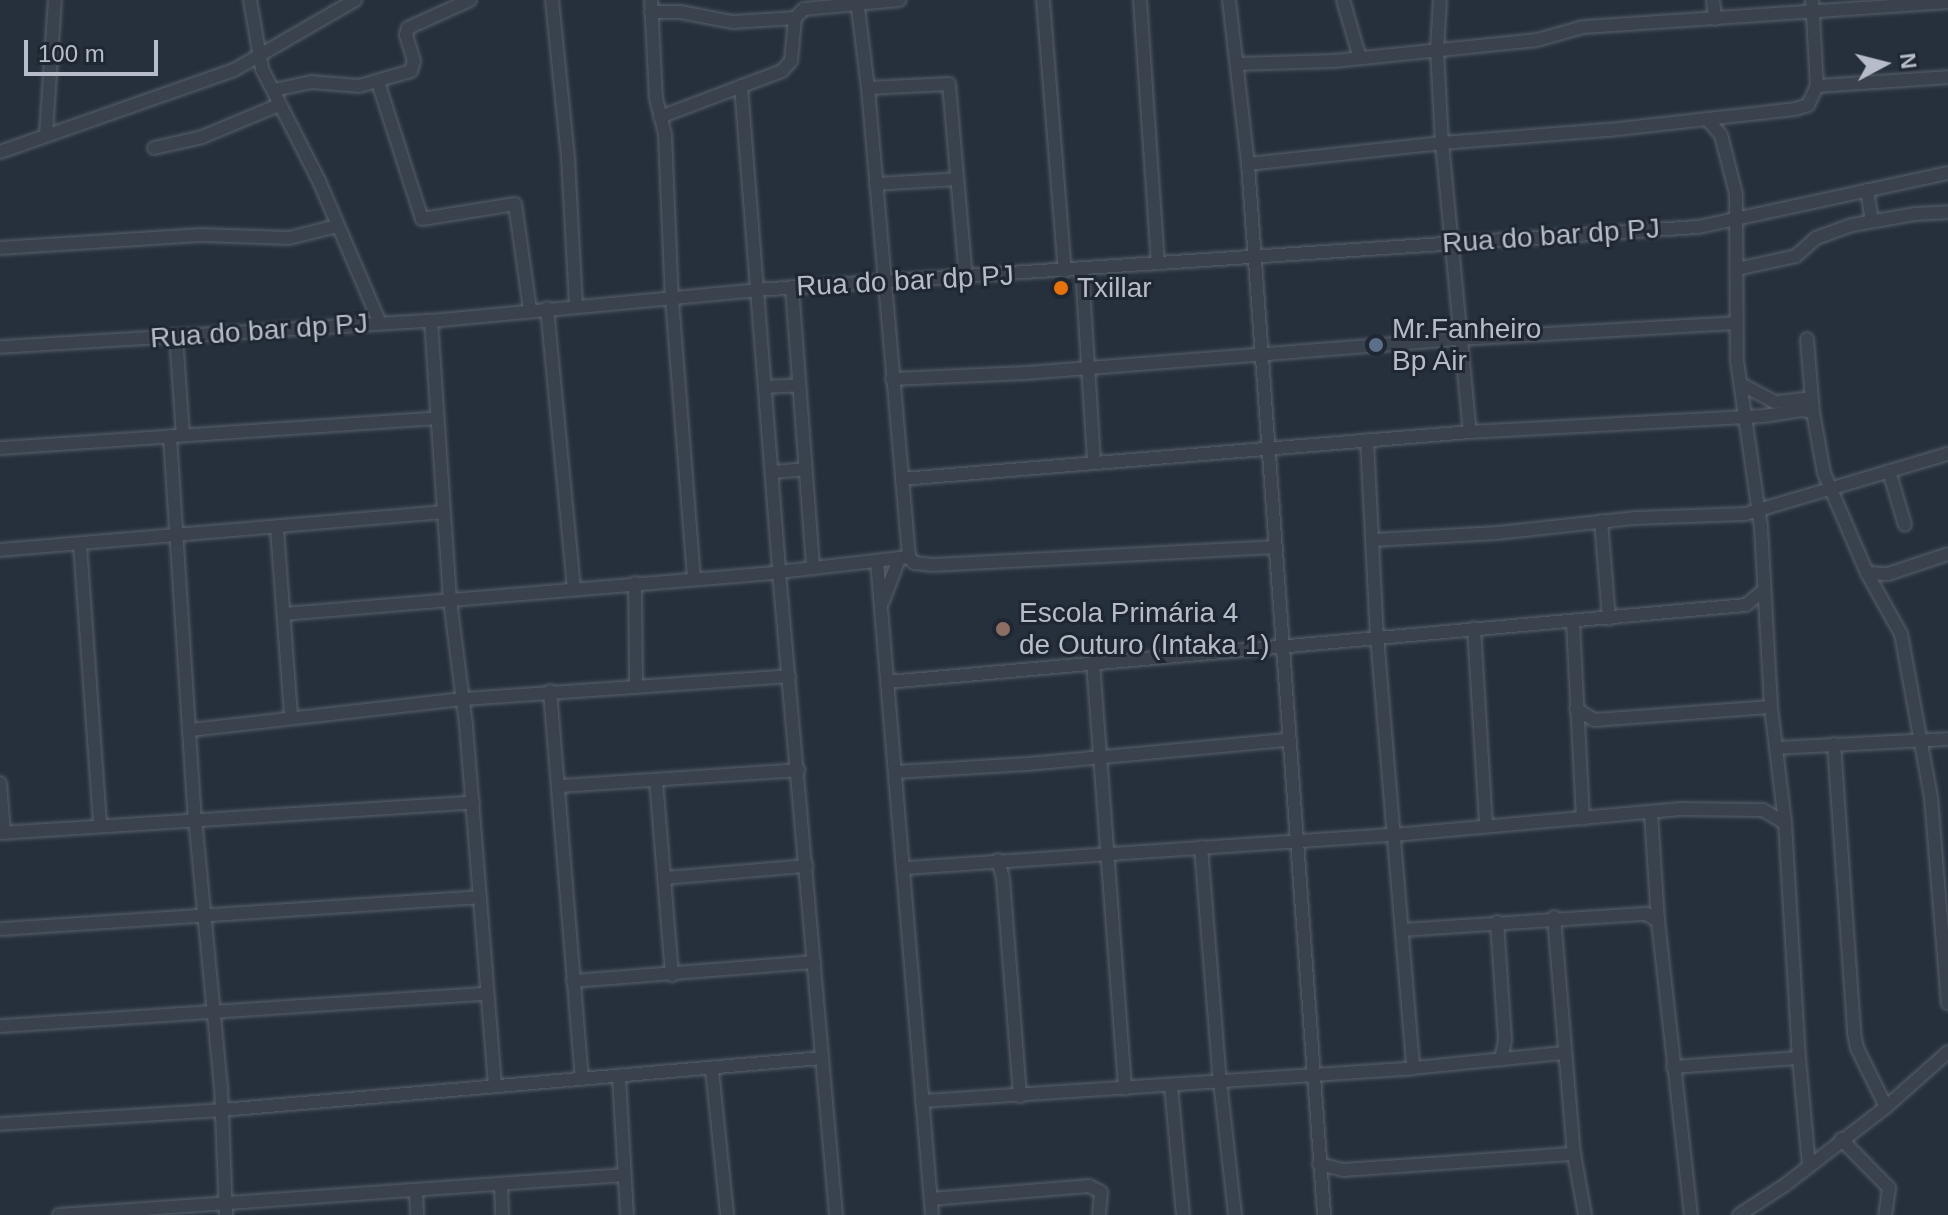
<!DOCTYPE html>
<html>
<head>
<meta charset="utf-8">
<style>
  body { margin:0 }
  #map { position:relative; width:1948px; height:1215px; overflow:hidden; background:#26303d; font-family:Arial,sans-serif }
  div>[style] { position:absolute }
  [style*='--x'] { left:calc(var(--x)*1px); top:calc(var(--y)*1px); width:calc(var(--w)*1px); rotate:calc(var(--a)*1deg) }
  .roads { filter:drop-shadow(0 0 2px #58606b) drop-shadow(0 0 2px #58606b) }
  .minor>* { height:12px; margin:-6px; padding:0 6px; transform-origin:6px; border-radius:6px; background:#3a424d }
  .dots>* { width:22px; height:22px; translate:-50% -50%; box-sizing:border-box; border:4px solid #1f2732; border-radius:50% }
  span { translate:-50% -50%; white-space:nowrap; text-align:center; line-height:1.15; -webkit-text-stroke:6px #1f2732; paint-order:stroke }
  .street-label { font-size:28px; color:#b6bdc8 }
  .poi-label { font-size:28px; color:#b6bdc8 }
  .left { translate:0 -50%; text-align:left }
  .north { position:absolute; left:1844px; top:24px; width:80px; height:80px; -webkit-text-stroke:6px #1f2732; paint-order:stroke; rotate:83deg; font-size:22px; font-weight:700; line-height:32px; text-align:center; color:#b6bdc8 }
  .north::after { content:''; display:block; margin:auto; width:28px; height:36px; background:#b6bdc8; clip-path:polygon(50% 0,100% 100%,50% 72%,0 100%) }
  .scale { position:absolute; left:24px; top:40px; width:134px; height:36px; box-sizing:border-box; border:4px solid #b6bdc8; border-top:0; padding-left:10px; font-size:24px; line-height:28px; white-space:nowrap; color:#b6bdc8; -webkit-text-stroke:6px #1f2732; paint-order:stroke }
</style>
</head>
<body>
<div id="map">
  <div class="roads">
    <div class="minor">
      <div style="--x:250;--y:0;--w:70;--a:80.1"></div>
      <div style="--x:262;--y:69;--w:126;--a:63"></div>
      <div style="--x:319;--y:181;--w:155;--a:66.8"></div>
      <div style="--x:552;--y:0;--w:159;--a:84.2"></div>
      <div style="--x:568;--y:158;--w:148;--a:86.9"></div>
      <div style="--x:651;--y:0;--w:98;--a:87.1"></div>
      <div style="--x:656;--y:98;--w:38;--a:76"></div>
      <div style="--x:665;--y:135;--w:164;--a:87.6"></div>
      <div style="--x:672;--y:299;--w:281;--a:85.5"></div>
      <div style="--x:857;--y:0;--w:89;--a:82.9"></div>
      <div style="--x:868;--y:88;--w:471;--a:85"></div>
      <div style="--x:1043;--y:0;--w:272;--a:85.4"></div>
      <div style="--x:1140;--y:0;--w:264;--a:86.1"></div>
      <div style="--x:1229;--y:0;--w:165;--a:83.4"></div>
      <div style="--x:1248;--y:164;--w:1054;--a:85.86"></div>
      <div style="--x:1343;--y:0;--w:60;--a:73.7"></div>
      <div style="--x:1440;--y:0;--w:49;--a:93.5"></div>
      <div style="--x:1437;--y:49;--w:94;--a:87"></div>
      <div style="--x:1442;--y:143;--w:290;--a:84.5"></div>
      <div style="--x:1713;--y:0;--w:19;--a:84"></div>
      <div style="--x:651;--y:12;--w:29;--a:0"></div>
      <div style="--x:680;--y:12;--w:54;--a:10.7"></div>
      <div style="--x:733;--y:22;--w:62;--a:-3.7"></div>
      <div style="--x:1237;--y:64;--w:97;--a:-1.8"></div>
      <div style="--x:1334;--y:61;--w:204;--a:-5.9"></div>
      <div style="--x:1537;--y:40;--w:48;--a:-15.8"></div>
      <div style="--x:1583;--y:27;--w:366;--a:-3.9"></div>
      <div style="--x:378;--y:82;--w:144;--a:72.2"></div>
      <div style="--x:422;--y:219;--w:94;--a:-9.2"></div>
      <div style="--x:515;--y:204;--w:107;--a:81.9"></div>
      <div style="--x:741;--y:86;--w:487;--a:85.5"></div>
      <div style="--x:779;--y:572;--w:646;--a:84.93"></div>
      <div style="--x:1817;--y:86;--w:131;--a:-3.9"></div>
      <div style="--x:868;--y:88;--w:81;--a:-2.8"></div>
      <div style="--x:949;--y:84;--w:194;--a:85"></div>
      <div style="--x:274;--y:90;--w:38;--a:-12"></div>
      <div style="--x:311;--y:82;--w:48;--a:4.8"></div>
      <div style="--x:359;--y:86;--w:54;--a:-16.1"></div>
      <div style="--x:411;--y:71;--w:10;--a:-73"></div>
      <div style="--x:414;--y:61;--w:27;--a:-107"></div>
      <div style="--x:406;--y:35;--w:7;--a:-74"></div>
      <div style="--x:408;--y:28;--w:68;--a:-24.3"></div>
      <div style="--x:660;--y:117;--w:130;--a:-20.7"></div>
      <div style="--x:782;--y:71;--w:13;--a:-48"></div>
      <div style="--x:791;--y:61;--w:43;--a:-84.7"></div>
      <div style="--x:795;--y:18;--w:13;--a:-45"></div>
      <div style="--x:804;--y:9;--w:96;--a:-5.4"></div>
      <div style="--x:1707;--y:119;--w:21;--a:49"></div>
      <div style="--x:1721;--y:135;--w:61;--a:75.7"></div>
      <div style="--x:1736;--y:194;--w:167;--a:89.7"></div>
      <div style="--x:1737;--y:361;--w:168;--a:81.8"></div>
      <div style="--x:1761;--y:527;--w:180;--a:86.8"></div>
      <div style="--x:1771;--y:707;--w:117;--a:83.1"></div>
      <div style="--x:1785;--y:823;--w:235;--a:86.6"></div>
      <div style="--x:1799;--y:1058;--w:107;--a:84.7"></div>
      <div style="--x:46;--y:134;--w:134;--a:-86.2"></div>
      <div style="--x:154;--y:148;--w:49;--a:-12.9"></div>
      <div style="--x:202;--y:137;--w:83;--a:-22.6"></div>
      <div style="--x:0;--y:152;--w:248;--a:-19.3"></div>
      <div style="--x:234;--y:70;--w:140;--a:-30"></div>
      <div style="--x:1248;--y:164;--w:195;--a:-6.2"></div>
      <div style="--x:1442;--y:143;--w:168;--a:-4.5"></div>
      <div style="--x:1609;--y:130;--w:187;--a:-6.4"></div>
      <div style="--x:1795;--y:109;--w:14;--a:-17"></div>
      <div style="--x:1808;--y:105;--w:21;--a:-65"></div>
      <div style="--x:1817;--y:86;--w:86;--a:-93.3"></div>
      <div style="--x:876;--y:184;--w:81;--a:-3.5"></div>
      <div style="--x:1867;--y:190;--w:30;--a:81"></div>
      <div style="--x:0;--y:248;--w:201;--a:-3.7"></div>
      <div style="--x:201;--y:235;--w:88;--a:2"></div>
      <div style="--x:289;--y:238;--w:49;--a:-14"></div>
      <div style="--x:1737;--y:269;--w:60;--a:-12.4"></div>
      <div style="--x:1796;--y:256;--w:27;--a:-42"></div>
      <div style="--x:1816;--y:238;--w:38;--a:-20"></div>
      <div style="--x:1852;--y:225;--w:64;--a:-9.9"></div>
      <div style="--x:1915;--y:214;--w:33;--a:-3"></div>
      <div style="--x:1082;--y:270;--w:192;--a:86.4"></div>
      <div style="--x:792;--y:287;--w:282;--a:85.7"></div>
      <div style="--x:547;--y:308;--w:281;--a:84.5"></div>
      <div style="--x:431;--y:321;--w:280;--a:86.1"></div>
      <div style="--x:450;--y:600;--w:126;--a:82.7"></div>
      <div style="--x:466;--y:725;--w:362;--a:85.4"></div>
      <div style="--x:176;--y:336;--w:99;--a:86"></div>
      <div style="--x:1807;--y:339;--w:73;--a:85.3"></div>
      <div style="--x:1813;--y:412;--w:62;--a:79.8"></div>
      <div style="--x:1824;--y:473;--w:109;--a:66.7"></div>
      <div style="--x:1867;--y:573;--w:70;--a:60.9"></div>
      <div style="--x:1901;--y:634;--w:167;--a:79.6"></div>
      <div style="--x:1931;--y:798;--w:206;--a:85.3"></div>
      <div style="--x:0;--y:347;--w:432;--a:-3.5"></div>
      <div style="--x:431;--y:321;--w:326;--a:-5.4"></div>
      <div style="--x:756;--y:290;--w:944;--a:-3.83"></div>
      <div style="--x:1698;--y:227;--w:256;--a:-12.2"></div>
      <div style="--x:892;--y:379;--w:134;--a:-2.6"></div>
      <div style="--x:1026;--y:373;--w:435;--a:-4.5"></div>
      <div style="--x:1460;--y:339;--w:276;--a:-3.3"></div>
      <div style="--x:1741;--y:384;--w:38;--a:28"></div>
      <div style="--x:1775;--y:402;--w:37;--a:-6"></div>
      <div style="--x:765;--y:387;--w:34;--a:-3"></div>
      <div style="--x:170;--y:436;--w:383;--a:86.3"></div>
      <div style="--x:195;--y:818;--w:269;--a:84.5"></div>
      <div style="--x:221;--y:1086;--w:129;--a:87.8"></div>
      <div style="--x:1367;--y:440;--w:196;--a:87.1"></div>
      <div style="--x:1377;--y:636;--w:433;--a:85.2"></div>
      <div style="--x:0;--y:448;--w:437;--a:-3.9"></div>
      <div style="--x:1889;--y:471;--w:56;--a:73.5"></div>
      <div style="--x:773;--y:472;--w:32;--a:-5"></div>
      <div style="--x:902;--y:479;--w:570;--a:-4.73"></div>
      <div style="--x:1470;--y:432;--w:294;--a:-3.1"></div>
      <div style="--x:1764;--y:416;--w:38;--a:-9"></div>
      <div style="--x:1802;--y:410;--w:11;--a:10"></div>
      <div style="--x:1601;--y:521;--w:98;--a:85.3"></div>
      <div style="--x:277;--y:529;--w:189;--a:85.7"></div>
      <div style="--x:1374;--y:540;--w:123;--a:-3.3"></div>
      <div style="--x:1497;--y:533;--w:140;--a:-6.2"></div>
      <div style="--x:1636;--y:518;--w:109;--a:-2.1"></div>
      <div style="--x:1745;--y:514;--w:212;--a:-16.5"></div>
      <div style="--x:80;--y:544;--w:282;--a:85.9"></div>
      <div style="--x:0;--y:550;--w:445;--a:-4.9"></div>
      <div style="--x:877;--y:561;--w:656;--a:85.19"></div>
      <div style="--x:1867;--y:573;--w:21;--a:3"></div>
      <div style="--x:1888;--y:574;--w:63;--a:-18.4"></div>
      <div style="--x:635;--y:583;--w:104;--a:89.4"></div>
      <div style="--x:883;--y:601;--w:45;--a:-69.1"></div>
      <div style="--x:284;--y:614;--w:497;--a:-4.8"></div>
      <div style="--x:779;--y:572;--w:131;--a:-6.6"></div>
      <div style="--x:909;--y:557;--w:8;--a:50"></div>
      <div style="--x:914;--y:563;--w:19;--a:6"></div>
      <div style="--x:933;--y:565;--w:343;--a:-3"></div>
      <div style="--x:1573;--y:622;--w:197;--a:87.1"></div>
      <div style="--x:1474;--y:628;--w:198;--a:86.5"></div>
      <div style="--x:1093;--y:662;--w:428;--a:85.7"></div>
      <div style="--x:888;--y:682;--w:861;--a:-5.13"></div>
      <div style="--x:1746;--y:605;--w:23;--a:-40"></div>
      <div style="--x:550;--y:691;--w:389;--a:85.3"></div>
      <div style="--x:1576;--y:709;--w:21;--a:31"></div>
      <div style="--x:1594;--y:720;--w:177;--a:-4.2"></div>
      <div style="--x:190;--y:730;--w:275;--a:-6.5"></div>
      <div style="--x:463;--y:699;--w:327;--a:-4"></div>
      <div style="--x:1834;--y:744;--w:290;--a:86"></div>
      <div style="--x:1854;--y:1033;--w:15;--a:79"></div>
      <div style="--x:1857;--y:1048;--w:66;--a:63.8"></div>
      <div style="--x:1777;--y:748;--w:171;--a:-3"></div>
      <div style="--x:896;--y:772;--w:132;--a:-3.5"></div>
      <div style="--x:1028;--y:764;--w:259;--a:-5.3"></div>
      <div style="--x:656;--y:780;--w:196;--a:85.3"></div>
      <div style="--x:0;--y:783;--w:50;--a:85.4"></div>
      <div style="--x:559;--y:786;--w:240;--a:-3.8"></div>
      <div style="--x:1651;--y:813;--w:108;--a:86.3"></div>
      <div style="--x:1658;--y:921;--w:296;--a:83.6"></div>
      <div style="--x:0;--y:833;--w:474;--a:-3.7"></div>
      <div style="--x:1201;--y:847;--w:235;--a:85.4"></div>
      <div style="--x:1220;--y:1081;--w:135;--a:83.6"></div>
      <div style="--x:998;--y:860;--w:20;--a:75"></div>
      <div style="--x:1003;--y:879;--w:218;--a:85.5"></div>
      <div style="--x:905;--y:868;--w:490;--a:-3.9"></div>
      <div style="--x:1394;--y:835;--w:285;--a:-5.2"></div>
      <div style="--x:1678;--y:809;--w:85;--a:0.7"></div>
      <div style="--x:1763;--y:810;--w:26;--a:31"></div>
      <div style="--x:665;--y:878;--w:142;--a:-4.9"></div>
      <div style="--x:1554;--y:917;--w:238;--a:85.2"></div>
      <div style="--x:1574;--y:1154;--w:62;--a:79.8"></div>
      <div style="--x:1497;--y:922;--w:118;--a:86.1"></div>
      <div style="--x:1505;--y:1040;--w:20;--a:101"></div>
      <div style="--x:0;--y:929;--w:481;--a:-3.8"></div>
      <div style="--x:1402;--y:930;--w:245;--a:-3.8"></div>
      <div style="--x:1646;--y:914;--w:14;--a:30"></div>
      <div style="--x:573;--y:981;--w:242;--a:-4.5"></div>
      <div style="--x:0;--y:1026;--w:488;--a:-3.8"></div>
      <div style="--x:1673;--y:1067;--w:126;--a:-4.1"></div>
      <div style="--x:712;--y:1069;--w:147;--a:84.1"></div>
      <div style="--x:619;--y:1076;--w:139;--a:86.7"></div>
      <div style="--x:1171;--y:1086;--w:130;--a:84.7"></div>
      <div style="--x:922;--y:1101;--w:492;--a:-3.8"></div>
      <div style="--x:1413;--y:1068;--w:152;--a:-5.7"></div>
      <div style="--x:0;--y:1124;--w:222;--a:-3.6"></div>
      <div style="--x:222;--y:1110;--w:601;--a:-4.96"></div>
      <div style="--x:1841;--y:1139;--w:69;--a:45.6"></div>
      <div style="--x:1889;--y:1188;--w:27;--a:98"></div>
      <div style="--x:1319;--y:1164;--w:25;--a:14"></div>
      <div style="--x:1343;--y:1170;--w:232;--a:-4"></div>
      <div style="--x:501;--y:1185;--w:30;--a:88"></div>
      <div style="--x:416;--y:1193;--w:22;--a:87"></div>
      <div style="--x:931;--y:1199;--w:159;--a:-4.7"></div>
      <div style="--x:1089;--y:1186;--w:13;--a:27"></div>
      <div style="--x:1101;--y:1192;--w:23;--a:95"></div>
      <div style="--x:59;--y:1215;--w:567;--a:-4.04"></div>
      <div style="--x:1739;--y:1215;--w:55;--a:-33.1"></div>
      <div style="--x:1785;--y:1185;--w:128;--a:-37.7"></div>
      <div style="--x:1886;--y:1107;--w:83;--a:-41.6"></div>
    </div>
  </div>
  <div class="dots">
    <div style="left:1061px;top:288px;background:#e8710a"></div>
    <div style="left:1376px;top:345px;background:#5c6f8a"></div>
    <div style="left:1003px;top:629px;background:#8d6e63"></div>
  </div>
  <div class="street-label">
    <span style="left:1551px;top:236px;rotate:-4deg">Rua do bar dp PJ</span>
    <span style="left:905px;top:281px;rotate:-3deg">Rua do bar dp PJ</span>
    <span style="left:259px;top:331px;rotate:-4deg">Rua do bar dp PJ</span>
  </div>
  <div class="poi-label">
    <span class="left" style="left:1077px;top:288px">Txillar</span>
    <span class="left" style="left:1392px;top:345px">Mr.Fanheiro<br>Bp Air</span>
    <span class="left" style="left:1019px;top:629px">Escola Primária 4<br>de Outuro (Intaka 1)</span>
  </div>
  <div class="north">N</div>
  <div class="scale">100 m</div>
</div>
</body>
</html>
